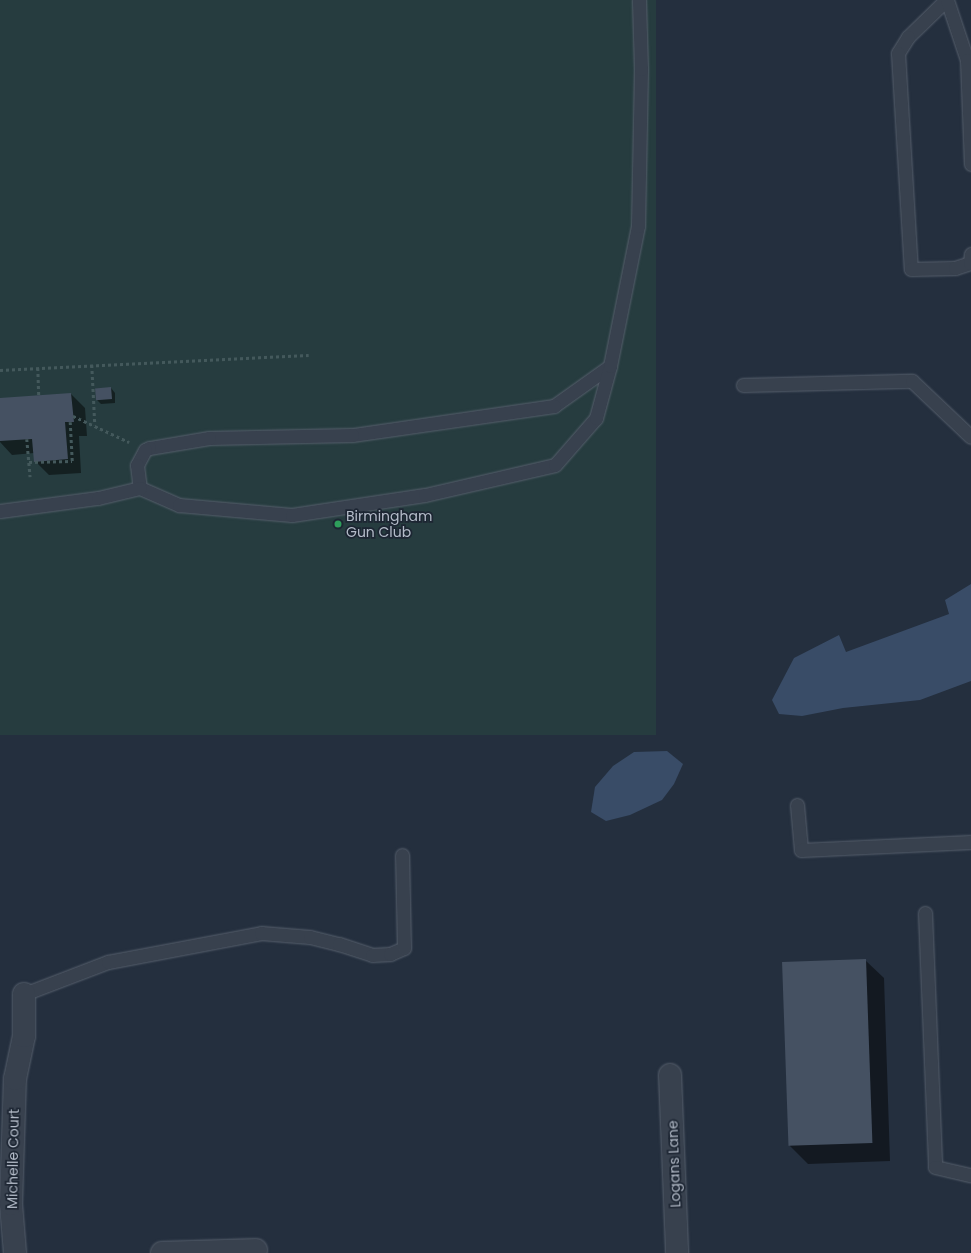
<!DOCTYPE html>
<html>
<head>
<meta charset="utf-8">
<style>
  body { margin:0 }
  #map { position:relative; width:971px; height:1253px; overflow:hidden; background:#242f3e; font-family:Poppins,sans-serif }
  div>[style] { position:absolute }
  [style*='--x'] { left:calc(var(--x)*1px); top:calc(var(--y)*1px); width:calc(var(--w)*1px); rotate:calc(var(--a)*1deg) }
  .green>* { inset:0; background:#263c3f; transform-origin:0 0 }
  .water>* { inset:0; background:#394c67 }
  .shadow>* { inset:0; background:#0007 }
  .building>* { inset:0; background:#455162; transform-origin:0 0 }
  .path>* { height:2.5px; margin-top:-1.25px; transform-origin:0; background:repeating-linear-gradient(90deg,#44595c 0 3px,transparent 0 6px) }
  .roads { filter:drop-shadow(0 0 1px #565f6c) drop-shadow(0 0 1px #565f6c) }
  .service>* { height:13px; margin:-6.5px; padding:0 6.5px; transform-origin:6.5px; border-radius:6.5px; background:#38414e }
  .minor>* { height:22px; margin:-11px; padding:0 11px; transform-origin:11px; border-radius:11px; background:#38414e }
  .dots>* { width:11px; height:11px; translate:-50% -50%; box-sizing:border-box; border:2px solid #1d2633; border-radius:50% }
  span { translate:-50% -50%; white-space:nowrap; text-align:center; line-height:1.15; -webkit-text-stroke:3.5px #1d2633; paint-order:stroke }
  .poi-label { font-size:14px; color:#b4bcc9 }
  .left { translate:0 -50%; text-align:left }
  .street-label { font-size:14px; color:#b4bcc9 }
</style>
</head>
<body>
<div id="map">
  <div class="green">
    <div style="left:0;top:0;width:656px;height:735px"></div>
  </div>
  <div class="water">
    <div style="clip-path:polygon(971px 584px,971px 681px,920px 700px,843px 708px,802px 716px,779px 714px,772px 700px,794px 658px,839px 635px,846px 652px,949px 614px,945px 600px)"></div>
    <div style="clip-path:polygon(667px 751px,683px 764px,674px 784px,662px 800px,630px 815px,606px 821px,591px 812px,595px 787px,613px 766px,634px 752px)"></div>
  </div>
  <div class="shadow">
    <div style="clip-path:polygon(111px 388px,115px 393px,115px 403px,101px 404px,97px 400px)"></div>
    <div style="clip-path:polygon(71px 394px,85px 408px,87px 436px,79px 436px,81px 473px,49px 475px,35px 461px,34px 453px,12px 455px,0 442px,0 399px)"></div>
    <div style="clip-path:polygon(865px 960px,884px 978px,890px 1161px,808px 1164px,790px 1146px)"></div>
  </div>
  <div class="building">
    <div style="left:111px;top:387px;width:12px;height:16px;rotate:85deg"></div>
    <div style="clip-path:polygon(71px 393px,74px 422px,65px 422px,68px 459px,34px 462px,32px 439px,0 441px,0 398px)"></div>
    <div style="left:866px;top:959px;width:184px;height:84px;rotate:88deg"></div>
  </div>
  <div class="path">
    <div style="--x:92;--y:365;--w:60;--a:87.1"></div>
    <div style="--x:38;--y:368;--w:27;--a:88"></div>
    <div style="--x:0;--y:370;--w:309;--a:-2.8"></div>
    <div style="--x:73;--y:416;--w:62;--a:24.9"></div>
    <div style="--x:27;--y:439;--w:38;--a:85"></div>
    <div style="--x:29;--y:462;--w:43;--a:-1.3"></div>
    <div style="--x:72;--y:461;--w:39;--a:-93"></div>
  </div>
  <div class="roads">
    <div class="service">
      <div style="--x:946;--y:0;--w:53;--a:135.8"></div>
      <div style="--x:908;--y:37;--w:19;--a:122"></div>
      <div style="--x:898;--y:53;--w:216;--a:86.6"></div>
      <div style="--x:911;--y:269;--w:44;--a:-1.3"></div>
      <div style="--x:955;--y:268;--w:16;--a:-18"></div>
      <div style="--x:970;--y:263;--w:9;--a:-84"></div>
      <div style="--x:947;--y:0;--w:63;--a:71.6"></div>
      <div style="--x:967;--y:60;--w:104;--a:87.8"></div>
      <div style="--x:610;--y:366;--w:69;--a:144.5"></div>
      <div style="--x:554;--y:406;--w:204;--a:171.8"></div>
      <div style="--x:352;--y:435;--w:143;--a:178.8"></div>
      <div style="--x:209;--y:438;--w:61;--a:170.5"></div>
      <div style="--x:149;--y:448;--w:4;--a:153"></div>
      <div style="--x:145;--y:450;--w:17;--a:118"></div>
      <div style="--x:137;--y:465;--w:23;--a:83"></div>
      <div style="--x:140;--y:488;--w:43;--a:23.6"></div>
      <div style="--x:179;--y:505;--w:113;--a:5.1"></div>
      <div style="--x:292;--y:515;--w:134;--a:-8.6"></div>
      <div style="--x:425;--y:495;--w:133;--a:-13"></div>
      <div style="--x:555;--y:465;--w:62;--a:-48.9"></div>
      <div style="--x:596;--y:418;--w:54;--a:-74.9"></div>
      <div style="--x:610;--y:366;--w:143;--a:-78.7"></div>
      <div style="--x:638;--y:226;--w:157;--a:-88.9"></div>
      <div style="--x:641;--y:69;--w:69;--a:-91.7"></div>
      <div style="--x:743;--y:385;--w:169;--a:-1.4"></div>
      <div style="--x:912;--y:381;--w:81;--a:43.5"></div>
      <div style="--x:0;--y:511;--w:99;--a:-7.6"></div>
      <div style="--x:98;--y:498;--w:43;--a:-13.4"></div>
      <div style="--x:797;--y:805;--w:45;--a:84.9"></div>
      <div style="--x:801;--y:850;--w:170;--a:-2.7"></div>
      <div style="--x:925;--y:913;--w:254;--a:87.7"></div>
      <div style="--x:935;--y:1167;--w:37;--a:13"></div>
      <div style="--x:24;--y:994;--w:90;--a:-20.9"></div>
      <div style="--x:108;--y:962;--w:156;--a:-10.7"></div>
      <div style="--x:261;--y:933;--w:49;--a:4.7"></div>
      <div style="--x:310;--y:937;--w:30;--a:14"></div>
      <div style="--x:339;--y:944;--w:35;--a:18"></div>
      <div style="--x:372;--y:955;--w:18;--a:-3"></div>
      <div style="--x:390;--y:954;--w:15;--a:-23"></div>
      <div style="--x:404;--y:948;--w:93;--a:-91.2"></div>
    </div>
    <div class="minor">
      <div style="--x:670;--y:1075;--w:178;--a:87.7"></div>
      <div style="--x:15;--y:1253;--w:49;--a:-94.7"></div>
      <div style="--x:11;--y:1204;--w:125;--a:-88.2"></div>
      <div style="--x:15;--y:1079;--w:44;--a:-78.2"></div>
      <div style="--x:24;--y:1036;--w:42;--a:-90"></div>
      <div style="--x:162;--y:1253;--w:94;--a:-1.8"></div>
    </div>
  </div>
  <div class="dots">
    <div style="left:338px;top:524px;background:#2e9e5b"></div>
  </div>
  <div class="poi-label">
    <span class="left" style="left:346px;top:524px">Birmingham<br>Gun Club</span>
  </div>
  <div class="street-label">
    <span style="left:13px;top:1159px;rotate:-89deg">Michelle Court</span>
    <span style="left:674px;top:1164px;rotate:-92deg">Logans Lane</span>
  </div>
</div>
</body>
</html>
